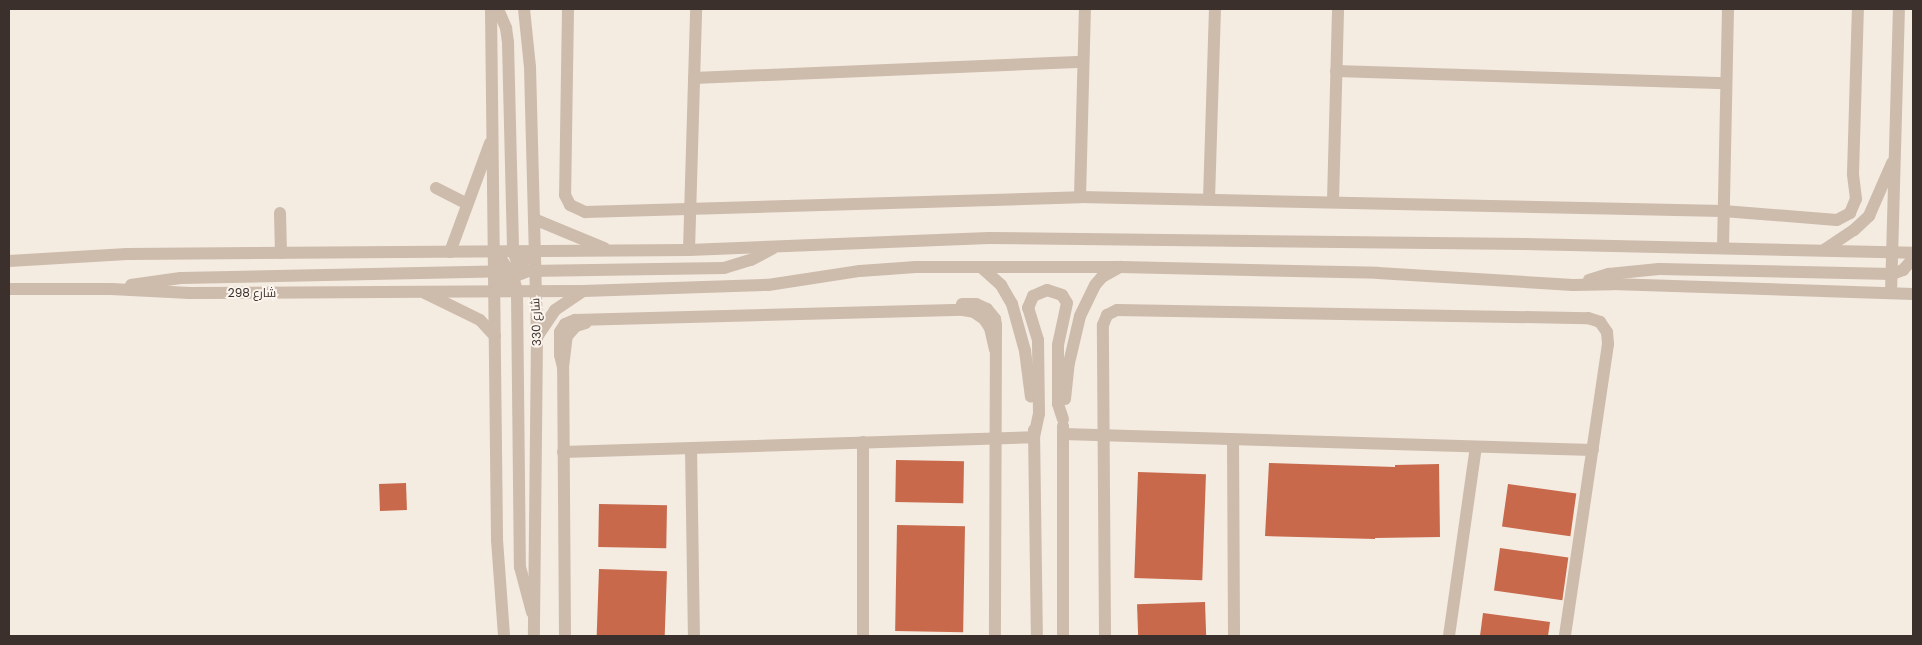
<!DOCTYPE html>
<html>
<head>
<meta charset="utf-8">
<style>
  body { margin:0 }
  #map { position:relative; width:1922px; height:645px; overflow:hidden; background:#f4ebe1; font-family:Poppins,Cairo,sans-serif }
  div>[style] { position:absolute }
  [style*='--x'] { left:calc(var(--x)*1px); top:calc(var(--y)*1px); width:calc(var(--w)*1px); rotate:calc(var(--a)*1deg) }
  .building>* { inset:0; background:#c8694b; transform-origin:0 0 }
  .minor>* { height:12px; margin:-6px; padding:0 6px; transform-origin:6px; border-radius:6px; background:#cdbbac }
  span { translate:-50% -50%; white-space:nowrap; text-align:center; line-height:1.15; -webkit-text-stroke:4px #fbf5ee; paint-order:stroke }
  .street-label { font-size:12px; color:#3b302b }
  .frame { position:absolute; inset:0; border:10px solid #3b302b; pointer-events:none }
</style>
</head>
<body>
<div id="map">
  <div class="building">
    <div style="left:896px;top:460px;width:68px;height:42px;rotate:1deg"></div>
    <div style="clip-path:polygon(1269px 463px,1395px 467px,1395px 465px,1439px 464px,1440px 537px,1375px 538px,1375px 539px,1265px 536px)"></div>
    <div style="left:1138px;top:472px;width:68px;height:106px;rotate:2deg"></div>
    <div style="left:406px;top:483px;width:27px;height:27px;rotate:88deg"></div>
    <div style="left:1508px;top:484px;width:69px;height:43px;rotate:8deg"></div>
    <div style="left:599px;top:504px;width:68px;height:43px;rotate:1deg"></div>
    <div style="left:897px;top:525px;width:68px;height:106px;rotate:1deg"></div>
    <div style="left:1500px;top:548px;width:69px;height:43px;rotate:8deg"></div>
    <div style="left:599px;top:569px;width:68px;height:67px;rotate:2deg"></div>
    <div style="left:1205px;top:602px;width:34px;height:68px;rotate:88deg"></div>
    <div style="clip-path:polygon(1483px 613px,1550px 622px,1548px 636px,1480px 636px)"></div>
  </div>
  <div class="minor">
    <div style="--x:491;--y:9;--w:531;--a:89.35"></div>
    <div style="--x:497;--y:540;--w:96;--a:85.8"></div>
    <div style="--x:498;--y:9;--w:21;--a:67"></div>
    <div style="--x:506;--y:28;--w:15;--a:82"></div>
    <div style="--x:508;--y:43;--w:208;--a:88.6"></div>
    <div style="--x:513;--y:251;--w:9;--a:69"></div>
    <div style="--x:524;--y:9;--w:58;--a:84.1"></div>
    <div style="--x:530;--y:67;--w:270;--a:88.5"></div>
    <div style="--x:537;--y:337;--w:299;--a:90.6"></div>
    <div style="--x:568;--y:9;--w:186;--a:90.9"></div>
    <div style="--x:565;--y:195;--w:11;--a:63"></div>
    <div style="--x:570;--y:205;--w:17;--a:25"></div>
    <div style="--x:585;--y:212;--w:495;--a:-1.7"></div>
    <div style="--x:1080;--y:197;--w:643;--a:1.25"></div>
    <div style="--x:1723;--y:211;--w:114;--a:4.5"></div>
    <div style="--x:1837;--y:220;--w:15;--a:-28"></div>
    <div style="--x:1850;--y:213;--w:15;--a:-67"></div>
    <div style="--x:1856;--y:199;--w:25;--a:-97"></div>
    <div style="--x:1853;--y:174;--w:165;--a:-88.3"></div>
    <div style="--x:1336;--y:71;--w:390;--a:1.8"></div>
    <div style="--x:694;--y:78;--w:389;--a:-2.4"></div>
    <div style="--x:436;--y:188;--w:35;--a:27"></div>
    <div style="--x:1080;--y:197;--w:188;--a:-88.5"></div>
    <div style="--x:1209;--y:199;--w:190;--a:-88.2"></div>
    <div style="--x:1333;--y:202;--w:193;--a:-88.5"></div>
    <div style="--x:280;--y:213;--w:40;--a:88.6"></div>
    <div style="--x:534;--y:219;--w:76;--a:22.5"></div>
    <div style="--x:1723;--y:247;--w:238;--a:-88.8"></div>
    <div style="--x:689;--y:250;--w:241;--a:-88.3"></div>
    <div style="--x:1824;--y:250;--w:36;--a:-34"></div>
    <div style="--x:1854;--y:230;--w:21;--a:-43"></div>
    <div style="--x:1869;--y:216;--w:58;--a:-66.5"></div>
    <div style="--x:495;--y:251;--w:31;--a:54"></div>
    <div style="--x:513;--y:276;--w:16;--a:75"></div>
    <div style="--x:517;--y:291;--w:276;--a:89.4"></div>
    <div style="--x:520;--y:567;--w:47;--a:75.1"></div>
    <div style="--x:450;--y:252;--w:116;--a:-69.8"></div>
    <div style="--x:9;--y:261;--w:118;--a:-3.4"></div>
    <div style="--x:127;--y:254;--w:562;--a:-0.41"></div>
    <div style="--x:689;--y:250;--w:300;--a:-2.3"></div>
    <div style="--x:989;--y:238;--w:536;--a:0.64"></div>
    <div style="--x:1525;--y:244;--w:388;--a:1.3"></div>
    <div style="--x:981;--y:267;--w:27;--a:42"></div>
    <div style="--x:1001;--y:285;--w:22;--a:60"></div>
    <div style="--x:1012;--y:304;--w:49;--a:74.5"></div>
    <div style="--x:1025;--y:351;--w:46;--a:82.6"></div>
    <div style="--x:1589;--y:280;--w:21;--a:-17"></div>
    <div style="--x:1609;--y:274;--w:50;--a:-5.7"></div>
    <div style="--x:1659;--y:269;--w:233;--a:1.2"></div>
    <div style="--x:1892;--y:274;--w:12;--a:-20"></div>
    <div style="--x:1903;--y:270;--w:15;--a:-48"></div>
    <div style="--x:131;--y:285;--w:50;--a:-8"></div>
    <div style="--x:181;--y:278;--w:322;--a:-1.2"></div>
    <div style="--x:503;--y:271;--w:17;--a:-17"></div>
    <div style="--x:519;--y:266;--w:21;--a:-45"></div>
    <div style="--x:9;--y:289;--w:102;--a:0"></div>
    <div style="--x:111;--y:289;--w:79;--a:2.9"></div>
    <div style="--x:190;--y:293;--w:393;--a:-0.3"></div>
    <div style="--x:583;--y:291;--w:185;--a:-1.9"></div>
    <div style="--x:768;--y:285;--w:93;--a:-8.7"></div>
    <div style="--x:860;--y:271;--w:56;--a:-4.1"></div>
    <div style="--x:916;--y:267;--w:205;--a:0"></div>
    <div style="--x:1121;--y:267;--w:257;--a:1.3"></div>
    <div style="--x:1378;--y:273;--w:195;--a:3.5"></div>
    <div style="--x:1573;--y:285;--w:39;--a:-1"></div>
    <div style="--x:1612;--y:284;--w:301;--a:1.9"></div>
    <div style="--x:495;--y:291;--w:16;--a:-45"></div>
    <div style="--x:506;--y:280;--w:24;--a:-22"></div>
    <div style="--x:528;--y:271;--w:196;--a:-0.9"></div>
    <div style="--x:724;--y:268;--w:28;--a:-17"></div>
    <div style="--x:751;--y:260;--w:24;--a:-28"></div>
    <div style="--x:425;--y:293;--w:61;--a:26.1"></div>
    <div style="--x:480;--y:320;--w:22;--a:47"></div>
    <div style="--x:1891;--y:293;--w:284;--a:-88.4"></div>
    <div style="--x:962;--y:304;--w:14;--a:0"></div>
    <div style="--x:976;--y:304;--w:12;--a:24"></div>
    <div style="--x:987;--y:309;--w:13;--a:51"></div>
    <div style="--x:995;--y:319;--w:6;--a:81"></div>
    <div style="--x:996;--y:325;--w:311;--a:90.2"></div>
    <div style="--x:537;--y:337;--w:32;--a:-56"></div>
    <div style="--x:555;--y:310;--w:32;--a:-34"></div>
    <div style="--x:563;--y:367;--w:12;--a:-104"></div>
    <div style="--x:560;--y:355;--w:23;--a:-90"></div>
    <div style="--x:560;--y:332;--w:9;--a:-58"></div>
    <div style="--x:565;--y:324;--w:11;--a:-22"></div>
    <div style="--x:575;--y:320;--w:388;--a:-1.5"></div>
    <div style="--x:963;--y:310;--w:11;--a:10"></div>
    <div style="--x:974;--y:312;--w:12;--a:35"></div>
    <div style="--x:984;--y:319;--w:11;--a:56"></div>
    <div style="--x:990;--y:328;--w:22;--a:77"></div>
    <div style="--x:1065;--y:399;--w:36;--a:-84"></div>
    <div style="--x:1069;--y:363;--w:48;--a:-76.8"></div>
    <div style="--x:1080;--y:316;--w:34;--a:-64"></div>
    <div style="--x:1095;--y:285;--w:11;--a:-49"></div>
    <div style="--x:1102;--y:277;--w:21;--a:-29"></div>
    <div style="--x:1063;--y:426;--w:210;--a:90"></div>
    <div style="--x:1034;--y:430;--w:206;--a:89.2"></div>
    <div style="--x:1063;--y:434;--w:530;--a:1.73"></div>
    <div style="--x:1233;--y:440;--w:196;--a:89.7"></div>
    <div style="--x:863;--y:442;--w:194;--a:90"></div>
    <div style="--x:691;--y:448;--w:188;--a:89.1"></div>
    <div style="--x:563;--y:452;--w:471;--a:-1.8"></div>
    <div style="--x:1034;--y:437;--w:24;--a:-78"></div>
    <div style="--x:1039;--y:414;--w:74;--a:-90.8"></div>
    <div style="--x:1038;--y:340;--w:34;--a:-107"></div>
    <div style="--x:1028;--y:308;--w:13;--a:-67"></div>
    <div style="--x:1033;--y:296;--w:15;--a:-23"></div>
    <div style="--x:1047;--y:290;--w:16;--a:18"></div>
    <div style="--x:1062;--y:295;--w:9;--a:58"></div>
    <div style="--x:1067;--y:303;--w:43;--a:102.1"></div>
    <div style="--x:1058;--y:345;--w:59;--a:90"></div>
    <div style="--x:1058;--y:404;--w:16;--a:72"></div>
    <div style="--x:565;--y:636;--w:269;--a:-90.4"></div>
    <div style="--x:563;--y:367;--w:31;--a:-83"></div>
    <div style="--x:567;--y:336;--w:13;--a:-48"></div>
    <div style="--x:576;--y:326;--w:10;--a:-17"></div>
    <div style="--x:1105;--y:636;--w:311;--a:-90.4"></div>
    <div style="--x:1103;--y:325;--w:11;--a:-68"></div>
    <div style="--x:1107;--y:315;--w:11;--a:-27"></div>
    <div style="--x:1117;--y:310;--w:471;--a:1"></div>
    <div style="--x:1588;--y:318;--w:13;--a:18"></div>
    <div style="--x:1600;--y:322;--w:12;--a:55"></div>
    <div style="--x:1607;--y:332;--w:12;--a:85"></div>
    <div style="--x:1608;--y:344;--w:295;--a:98.4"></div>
    <div style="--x:1449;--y:636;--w:191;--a:-81.9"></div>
  </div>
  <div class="street-label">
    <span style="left:252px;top:293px">شارع 298</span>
    <span style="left:536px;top:322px;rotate:-92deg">شارع 330</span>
  </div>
  <div class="frame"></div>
</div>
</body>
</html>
